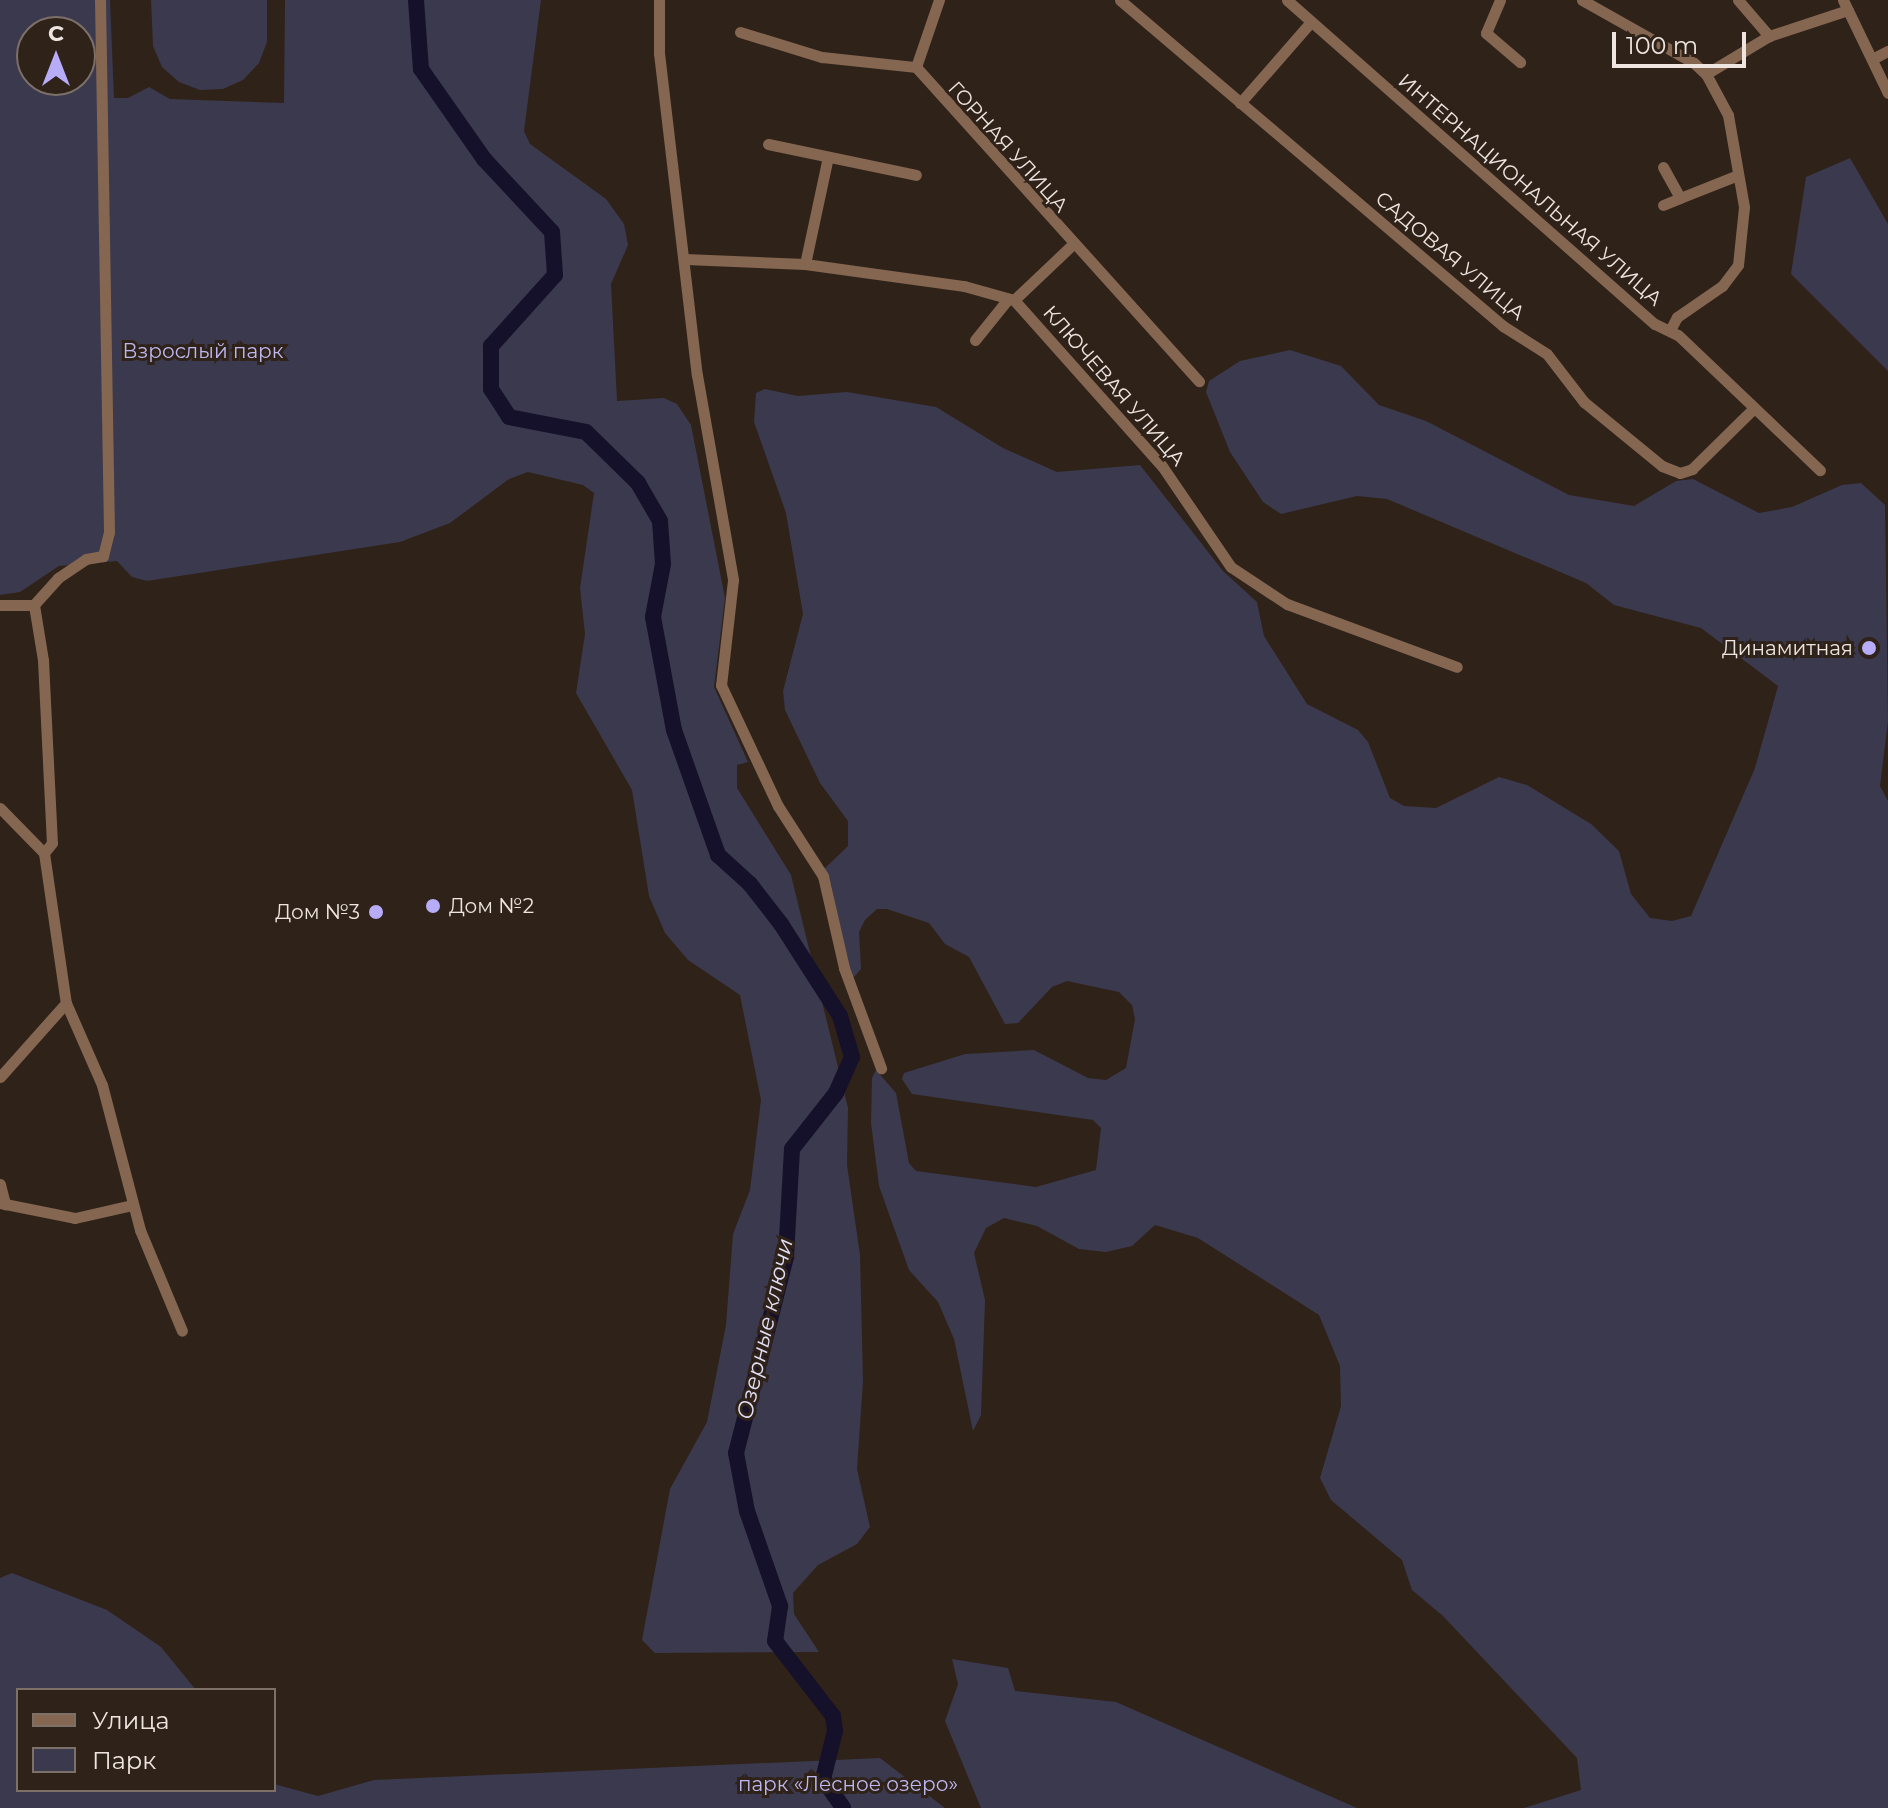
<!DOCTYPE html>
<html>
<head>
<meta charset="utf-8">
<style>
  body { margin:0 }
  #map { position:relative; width:1888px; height:1808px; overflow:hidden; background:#2f2219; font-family:Montserrat,sans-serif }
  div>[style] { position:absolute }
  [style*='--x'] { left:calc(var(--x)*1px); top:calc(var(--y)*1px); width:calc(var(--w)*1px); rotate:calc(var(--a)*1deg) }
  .green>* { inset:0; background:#3b394d }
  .river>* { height:16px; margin:-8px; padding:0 8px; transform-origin:8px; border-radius:8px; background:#16112b }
  .minor>* { height:11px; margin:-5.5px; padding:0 5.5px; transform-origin:5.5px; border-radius:5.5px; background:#846651 }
  .dots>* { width:22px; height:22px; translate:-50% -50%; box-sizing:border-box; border:4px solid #2f2219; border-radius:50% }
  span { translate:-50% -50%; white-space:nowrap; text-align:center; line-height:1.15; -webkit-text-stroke:6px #2f2219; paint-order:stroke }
  .street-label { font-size:20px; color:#efe5e0 }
  .park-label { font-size:20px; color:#beb8f2 }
  .poi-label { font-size:20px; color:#efe5e0 }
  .right { translate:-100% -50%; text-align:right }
  .left { translate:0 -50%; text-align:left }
  .water-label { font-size:22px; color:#e2e0f8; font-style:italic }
  .legend { position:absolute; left:16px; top:1688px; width:260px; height:104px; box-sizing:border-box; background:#2f2219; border:2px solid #7c7069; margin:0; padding:10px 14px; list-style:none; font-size:24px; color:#efe5e0 }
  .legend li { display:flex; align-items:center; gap:16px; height:40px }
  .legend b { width:40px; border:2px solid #7c7069 }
  .north { position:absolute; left:16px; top:16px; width:80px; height:80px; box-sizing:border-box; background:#2f2219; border:2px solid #7c7069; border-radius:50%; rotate:0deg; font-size:22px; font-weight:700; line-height:32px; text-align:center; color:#efe5e0 }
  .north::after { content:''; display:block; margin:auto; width:28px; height:36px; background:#b6acf8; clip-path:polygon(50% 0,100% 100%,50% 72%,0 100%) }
  .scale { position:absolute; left:1612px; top:32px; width:134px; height:36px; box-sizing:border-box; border:4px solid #efe5e0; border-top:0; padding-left:10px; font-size:24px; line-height:28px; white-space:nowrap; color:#efe5e0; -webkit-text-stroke:6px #2f2219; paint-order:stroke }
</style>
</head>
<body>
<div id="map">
  <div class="green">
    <div style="clip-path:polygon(evenodd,0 0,110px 0,114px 98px,128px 98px,149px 87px,170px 99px,284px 103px,285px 0,541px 0,524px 131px,530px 144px,606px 199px,624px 224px,628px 245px,611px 284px,617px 401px,664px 398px,677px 404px,691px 425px,725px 598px,714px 687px,748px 762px,737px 765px,737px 788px,791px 875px,848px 1108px,847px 1165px,860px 1255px,863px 1381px,857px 1469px,870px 1527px,857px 1544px,818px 1565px,793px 1593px,794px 1614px,819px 1652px,655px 1653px,642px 1640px,670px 1489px,707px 1422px,726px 1325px,733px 1234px,750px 1190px,761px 1100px,740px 995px,688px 960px,665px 933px,649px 896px,632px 790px,576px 693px,585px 634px,580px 588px,594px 493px,583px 485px,528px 472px,509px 479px,450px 523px,400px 542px,147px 581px,132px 577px,117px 561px,59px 566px,20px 592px,0 595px,0 0,32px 32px,80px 32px,80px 80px,32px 80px,32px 32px)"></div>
    <div style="clip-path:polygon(151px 0,267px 0,267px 42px,259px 63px,243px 80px,223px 89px,200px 90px,179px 82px,162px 67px,153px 46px)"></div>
    <div style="clip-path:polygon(1850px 158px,1888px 224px,1888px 371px,1791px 274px,1806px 177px)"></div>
    <div style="clip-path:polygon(1290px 350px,1341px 366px,1379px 405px,1426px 421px,1569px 495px,1634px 506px,1676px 481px,1693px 479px,1759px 513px,1792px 507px,1842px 485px,1861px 483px,1885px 505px,1888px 721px,1880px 786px,1888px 801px,1888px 1808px,1524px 1808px,1581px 1790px,1577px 1758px,1443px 1616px,1412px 1590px,1402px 1560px,1331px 1500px,1320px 1478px,1341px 1406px,1340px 1366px,1319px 1315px,1198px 1238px,1155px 1225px,1132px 1246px,1106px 1252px,1079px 1249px,1037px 1226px,1004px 1218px,986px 1228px,974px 1253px,985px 1300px,981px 1415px,973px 1431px,954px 1339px,938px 1302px,909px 1270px,879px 1186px,871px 1123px,872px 1078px,876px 1070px,896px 1093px,909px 1163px,916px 1171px,1036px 1187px,1096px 1170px,1101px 1128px,1093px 1120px,912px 1094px,902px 1079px,904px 1073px,965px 1054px,1034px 1050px,1088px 1078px,1106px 1080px,1126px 1068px,1135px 1019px,1132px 1005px,1119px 992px,1067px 981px,1052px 987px,1018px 1023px,1005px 1024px,969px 957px,945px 944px,929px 923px,887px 909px,877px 909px,865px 920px,859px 932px,861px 969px,854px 977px,850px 973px,831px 884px,823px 870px,848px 846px,848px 821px,820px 783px,785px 710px,783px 691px,803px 614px,786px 513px,754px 422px,756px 393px,765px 389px,798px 396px,847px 392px,936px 407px,1003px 448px,1057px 472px,1140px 465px,1223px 571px,1257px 602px,1264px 636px,1307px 704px,1358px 730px,1368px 742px,1390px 798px,1404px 806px,1436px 808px,1499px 777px,1527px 785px,1591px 824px,1619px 851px,1631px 894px,1650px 918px,1672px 921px,1691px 916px,1755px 768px,1778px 686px,1701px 628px,1614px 605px,1586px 583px,1387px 499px,1357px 496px,1281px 514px,1263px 502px,1230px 452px,1206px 392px,1209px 381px,1240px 361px)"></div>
    <div style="clip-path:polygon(12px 1573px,107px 1610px,161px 1647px,196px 1690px,18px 1690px,18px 1790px,274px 1790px,274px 1784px,318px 1796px,374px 1780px,880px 1758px,945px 1808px,0 1808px,0 1578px)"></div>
    <div style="clip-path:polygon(952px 1659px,1008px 1668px,1015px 1691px,1116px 1702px,1357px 1808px,981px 1808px,945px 1721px,958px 1684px)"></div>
  </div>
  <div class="river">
    <div style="--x:416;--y:0;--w:69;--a:85.9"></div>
    <div style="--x:421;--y:69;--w:110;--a:55"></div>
    <div style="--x:484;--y:159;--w:100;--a:47"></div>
    <div style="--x:552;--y:232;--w:43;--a:86"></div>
    <div style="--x:555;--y:275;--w:96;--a:132"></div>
    <div style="--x:491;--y:346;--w:43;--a:90"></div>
    <div style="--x:491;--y:389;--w:33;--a:57"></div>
    <div style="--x:509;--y:417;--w:78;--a:11"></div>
    <div style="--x:586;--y:432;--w:73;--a:44.4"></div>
    <div style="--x:638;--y:483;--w:44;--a:59.9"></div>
    <div style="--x:660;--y:521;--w:43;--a:86"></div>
    <div style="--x:663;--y:564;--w:54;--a:100.7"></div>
    <div style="--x:653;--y:617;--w:115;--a:79.5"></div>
    <div style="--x:674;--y:730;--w:133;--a:70.6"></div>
    <div style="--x:718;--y:855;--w:43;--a:42.2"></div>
    <div style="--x:750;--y:884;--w:51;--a:52.2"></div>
    <div style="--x:781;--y:924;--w:109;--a:57.3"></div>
    <div style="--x:840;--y:1016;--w:43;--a:73.7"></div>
    <div style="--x:852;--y:1057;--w:39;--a:114"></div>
    <div style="--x:836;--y:1093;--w:71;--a:128.2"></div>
    <div style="--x:792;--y:1149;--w:108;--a:93.2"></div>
    <div style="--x:786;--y:1257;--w:202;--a:104.3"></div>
    <div style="--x:736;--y:1453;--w:59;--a:79.3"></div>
    <div style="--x:747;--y:1511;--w:101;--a:70.8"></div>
    <div style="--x:780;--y:1606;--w:35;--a:98"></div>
    <div style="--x:775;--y:1641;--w:95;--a:52.3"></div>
    <div style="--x:833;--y:1716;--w:15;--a:82"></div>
    <div style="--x:835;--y:1731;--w:49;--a:104"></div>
    <div style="--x:823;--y:1779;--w:35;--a:55"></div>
  </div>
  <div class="minor">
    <div style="--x:100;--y:0;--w:532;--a:89.03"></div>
    <div style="--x:109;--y:532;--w:25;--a:104"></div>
    <div style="--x:103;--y:556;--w:17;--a:170"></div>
    <div style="--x:86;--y:559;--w:34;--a:146"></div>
    <div style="--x:58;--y:578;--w:36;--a:132"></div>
    <div style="--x:34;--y:605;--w:56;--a:80.7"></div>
    <div style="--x:43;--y:660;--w:183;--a:87.2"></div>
    <div style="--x:52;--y:843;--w:13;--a:129"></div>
    <div style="--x:44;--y:853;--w:152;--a:81.7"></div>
    <div style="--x:66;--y:1003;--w:90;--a:66.3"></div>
    <div style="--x:102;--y:1085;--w:150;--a:75.3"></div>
    <div style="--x:140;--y:1230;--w:109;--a:67.4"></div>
    <div style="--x:659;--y:0;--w:53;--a:90"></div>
    <div style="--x:659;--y:53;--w:324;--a:83.3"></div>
    <div style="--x:697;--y:375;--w:208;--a:80"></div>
    <div style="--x:733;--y:580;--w:106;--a:96.5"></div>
    <div style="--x:721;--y:685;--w:134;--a:64.8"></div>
    <div style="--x:778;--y:806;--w:83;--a:57.3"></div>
    <div style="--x:823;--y:876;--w:94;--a:77.1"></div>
    <div style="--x:844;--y:968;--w:107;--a:69.7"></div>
    <div style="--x:1120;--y:0;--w:503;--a:40.4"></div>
    <div style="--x:1503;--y:326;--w:52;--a:32.5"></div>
    <div style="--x:1547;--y:354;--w:61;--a:52.4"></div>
    <div style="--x:1584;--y:402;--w:101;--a:39.4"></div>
    <div style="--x:1662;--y:466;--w:19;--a:21"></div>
    <div style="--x:1680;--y:473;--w:13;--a:-18"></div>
    <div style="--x:1692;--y:469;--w:87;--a:-44.5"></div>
    <div style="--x:1287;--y:0;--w:490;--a:41.4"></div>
    <div style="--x:1655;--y:324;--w:25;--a:26"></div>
    <div style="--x:1678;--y:335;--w:196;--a:43.6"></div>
    <div style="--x:1500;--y:0;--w:36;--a:113"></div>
    <div style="--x:1486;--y:33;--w:45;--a:40.5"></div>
    <div style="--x:1582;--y:0;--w:129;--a:29.4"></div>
    <div style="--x:1694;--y:63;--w:16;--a:43"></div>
    <div style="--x:1706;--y:74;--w:47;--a:61.8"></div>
    <div style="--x:1728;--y:115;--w:93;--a:80.1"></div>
    <div style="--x:1744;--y:207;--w:58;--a:95.9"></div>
    <div style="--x:1738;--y:265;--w:26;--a:127"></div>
    <div style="--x:1722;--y:286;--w:55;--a:145.4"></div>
    <div style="--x:1677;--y:317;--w:15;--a:118"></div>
    <div style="--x:1738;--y:0;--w:48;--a:49.3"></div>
    <div style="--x:1843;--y:0;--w:103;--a:64.2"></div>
    <div style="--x:740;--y:32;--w:86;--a:17"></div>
    <div style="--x:822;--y:57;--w:95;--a:6.1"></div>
    <div style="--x:1874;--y:58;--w:16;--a:-27"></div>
    <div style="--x:916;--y:67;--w:423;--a:48"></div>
    <div style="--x:916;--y:67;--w:71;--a:-71.1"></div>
    <div style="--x:1706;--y:74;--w:74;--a:-31.1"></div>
    <div style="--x:1769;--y:36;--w:83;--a:-18.2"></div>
    <div style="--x:1240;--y:103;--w:108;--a:-48.8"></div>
    <div style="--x:768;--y:144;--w:151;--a:11.8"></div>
    <div style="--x:1663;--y:167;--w:35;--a:61"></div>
    <div style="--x:1680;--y:198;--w:62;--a:-21.6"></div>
    <div style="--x:1663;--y:205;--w:18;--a:-22"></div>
    <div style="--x:685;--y:259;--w:120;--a:2.4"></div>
    <div style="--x:805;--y:264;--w:161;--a:7.9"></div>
    <div style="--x:964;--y:286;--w:52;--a:15.6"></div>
    <div style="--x:1014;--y:300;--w:222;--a:48.3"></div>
    <div style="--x:1162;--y:466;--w:122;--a:55.7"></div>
    <div style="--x:1231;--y:567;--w:67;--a:33.5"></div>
    <div style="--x:1287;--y:604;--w:181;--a:20.3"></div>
    <div style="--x:805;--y:264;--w:109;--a:-77.9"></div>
    <div style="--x:1014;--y:300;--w:81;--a:-43.5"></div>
    <div style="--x:975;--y:340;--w:53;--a:-51.2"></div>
    <div style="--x:0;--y:605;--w:34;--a:0"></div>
    <div style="--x:0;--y:808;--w:63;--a:45.6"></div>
    <div style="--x:0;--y:1077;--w:99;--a:-48.3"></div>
    <div style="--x:0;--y:1184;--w:21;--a:76"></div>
    <div style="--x:0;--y:1203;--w:76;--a:11.3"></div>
    <div style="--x:75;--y:1218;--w:58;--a:-12.8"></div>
  </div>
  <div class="dots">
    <div style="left:1869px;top:648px;background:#b6acf8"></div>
    <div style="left:433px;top:906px;background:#b6acf8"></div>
    <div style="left:376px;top:912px;background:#b6acf8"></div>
  </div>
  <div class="street-label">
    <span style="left:1008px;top:147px;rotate:48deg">ГОРНАЯ УЛИЦА</span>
    <span style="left:1530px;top:190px;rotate:41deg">ИНТЕРНАЦИОНАЛЬНАЯ УЛИЦА</span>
    <span style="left:1450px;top:256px;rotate:40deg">САДОВАЯ УЛИЦА</span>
    <span style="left:1114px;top:386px;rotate:49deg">КЛЮЧЕВАЯ УЛИЦА</span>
  </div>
  <div class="park-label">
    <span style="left:203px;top:351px">Взрослый парк</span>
    <span style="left:848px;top:1784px">парк «Лесное озеро»</span>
  </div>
  <div class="poi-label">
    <span class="right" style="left:1853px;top:648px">Динамитная</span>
    <span class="left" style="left:449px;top:906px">Дом №2</span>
    <span class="right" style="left:360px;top:912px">Дом №3</span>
  </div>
  <div class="water-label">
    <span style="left:765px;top:1329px;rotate:-77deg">Озерные ключи</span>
  </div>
  <ul class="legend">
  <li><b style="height:10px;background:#846651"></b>Улица</li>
  <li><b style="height:22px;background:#3b394d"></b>Парк</li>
  </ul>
  <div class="north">С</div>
  <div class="scale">100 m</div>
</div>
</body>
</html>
